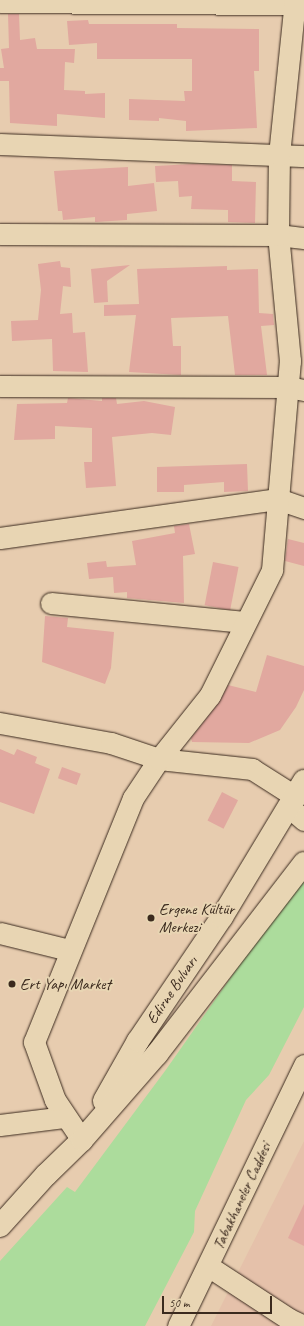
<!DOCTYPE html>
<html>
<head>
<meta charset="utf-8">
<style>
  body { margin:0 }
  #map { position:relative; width:304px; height:1326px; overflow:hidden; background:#e7ccaf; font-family:Caveat,sans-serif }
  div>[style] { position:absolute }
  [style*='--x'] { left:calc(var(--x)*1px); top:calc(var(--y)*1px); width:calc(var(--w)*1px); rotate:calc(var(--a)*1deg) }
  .built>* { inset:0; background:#e5c1aa }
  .green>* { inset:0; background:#acdc9c }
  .building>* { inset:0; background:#e1a89f; transform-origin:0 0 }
  .roads { filter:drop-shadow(0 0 1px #3b2a1e) drop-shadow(0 0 1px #3b2a1e) }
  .minor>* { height:21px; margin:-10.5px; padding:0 10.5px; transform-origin:10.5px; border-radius:10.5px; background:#e8d5b3 }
  .highway>* { height:22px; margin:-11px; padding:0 11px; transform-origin:11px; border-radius:11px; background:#e8d5b3 }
  .dots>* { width:11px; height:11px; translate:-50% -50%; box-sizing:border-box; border:2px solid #e8d5b3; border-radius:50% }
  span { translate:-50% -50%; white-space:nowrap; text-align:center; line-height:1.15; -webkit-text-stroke:4px #e8d5b3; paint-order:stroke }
  .poi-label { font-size:16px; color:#3b2a1e }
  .left { translate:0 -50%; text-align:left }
  .street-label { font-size:16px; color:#3b2a1e }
  .scale { position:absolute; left:162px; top:1296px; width:110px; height:18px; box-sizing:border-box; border:2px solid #3b2a1e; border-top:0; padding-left:5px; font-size:12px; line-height:14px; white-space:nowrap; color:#3b2a1e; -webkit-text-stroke:3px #e8d5b3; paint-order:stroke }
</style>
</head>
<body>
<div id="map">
  <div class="built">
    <div style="clip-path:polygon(304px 1141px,304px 1326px,211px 1326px)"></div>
  </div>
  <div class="green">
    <div style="clip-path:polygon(304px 873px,304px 1007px,269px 1075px,246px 1100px,195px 1211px,194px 1232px,145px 1326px,0 1326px,0 1261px,67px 1187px,75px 1192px,165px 1071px)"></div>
  </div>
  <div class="building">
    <div style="clip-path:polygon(8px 14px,19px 14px,20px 40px,35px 38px,37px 49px,75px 49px,74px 63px,65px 62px,64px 90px,85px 91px,85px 94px,105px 93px,105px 118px,57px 114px,57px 126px,10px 123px,9px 81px,0 81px,0 68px,4px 68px,1px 49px,9px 48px)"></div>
    <div style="clip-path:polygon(88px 20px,89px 24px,177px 24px,177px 28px,259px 29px,259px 71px,254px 71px,257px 128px,186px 131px,186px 121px,159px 118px,159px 121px,129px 120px,129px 99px,185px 101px,184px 91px,192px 91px,192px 59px,97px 59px,97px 43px,69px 45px,67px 21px)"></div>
    <div style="clip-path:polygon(193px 164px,232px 165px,232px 181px,256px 182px,255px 223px,228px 222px,228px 210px,191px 209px,192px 196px,179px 197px,178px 181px,156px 182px,155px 166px)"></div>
    <div style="clip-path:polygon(128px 167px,128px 186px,154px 183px,157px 211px,127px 214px,127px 220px,95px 222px,95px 217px,63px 220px,62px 211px,58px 211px,54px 171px)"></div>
    <div style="clip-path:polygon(60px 261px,61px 267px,70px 268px,71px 287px,63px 286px,60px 314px,72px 313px,73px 333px,85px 332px,88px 372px,53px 371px,52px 339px,12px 341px,11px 321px,38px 320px,41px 290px,38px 264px)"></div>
    <div style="clip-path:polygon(130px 265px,107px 281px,108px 302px,94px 303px,91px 269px)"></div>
    <div style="clip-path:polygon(227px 266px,227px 270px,258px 269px,259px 313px,273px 314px,274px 325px,261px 326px,267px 375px,235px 375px,228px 316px,171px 318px,173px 346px,181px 346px,181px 375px,129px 372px,136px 315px,104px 316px,104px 305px,139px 304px,137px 269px)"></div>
    <div style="clip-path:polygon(68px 398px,102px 401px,102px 398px,116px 398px,117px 404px,144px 401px,175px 407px,171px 435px,152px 433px,112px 437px,116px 486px,86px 488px,84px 462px,92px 462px,92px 428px,55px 426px,55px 439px,14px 440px,17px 404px,67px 403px)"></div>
    <div style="clip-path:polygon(247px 464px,248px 491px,224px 492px,224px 482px,184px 485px,184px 492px,157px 492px,157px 467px)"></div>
    <div style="clip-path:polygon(189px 524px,195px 554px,183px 556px,184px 603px,127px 598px,127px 592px,114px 593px,113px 577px,89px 579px,87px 563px,106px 561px,107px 567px,136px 565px,132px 541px,175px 533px,174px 526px)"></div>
    <div style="clip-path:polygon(288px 539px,304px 543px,304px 566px,285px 561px)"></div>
    <div style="left:213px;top:562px;width:26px;height:44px;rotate:11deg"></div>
    <div style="clip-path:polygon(45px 616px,68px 618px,67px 627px,114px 632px,111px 668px,105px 684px,42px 662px)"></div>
    <div style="clip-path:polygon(267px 655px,304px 666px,304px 690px,296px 707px,280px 730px,249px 743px,192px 742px,191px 738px,219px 702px,228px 685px,256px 692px)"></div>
    <div style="clip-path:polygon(0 749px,14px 755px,17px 749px,37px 757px,35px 763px,50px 769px,34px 814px,0 802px)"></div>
    <div style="left:62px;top:767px;width:20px;height:12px;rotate:20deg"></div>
    <div style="left:222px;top:792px;width:18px;height:32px;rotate:27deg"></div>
    <div style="clip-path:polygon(304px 1204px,304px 1246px,288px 1238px)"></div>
  </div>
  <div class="roads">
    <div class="minor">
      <div style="--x:0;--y:2;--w:304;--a:0.4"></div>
      <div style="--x:0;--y:144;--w:304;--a:2.3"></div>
      <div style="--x:0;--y:234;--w:278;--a:0.2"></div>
      <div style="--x:278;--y:235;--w:26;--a:7"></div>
      <div style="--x:0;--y:386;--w:288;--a:0.2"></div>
      <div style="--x:288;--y:387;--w:16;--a:11"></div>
      <div style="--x:0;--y:538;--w:281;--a:-8"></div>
      <div style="--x:278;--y:499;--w:28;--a:19"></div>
      <div style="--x:51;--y:603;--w:194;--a:5.6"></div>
      <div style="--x:0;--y:723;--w:113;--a:10.2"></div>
      <div style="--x:111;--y:743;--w:51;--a:18.4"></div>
      <div style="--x:159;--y:759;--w:94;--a:6.1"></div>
      <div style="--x:252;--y:769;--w:52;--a:32.5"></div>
      <div style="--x:289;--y:807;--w:20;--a:41"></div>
      <div style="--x:0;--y:933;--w:71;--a:13.8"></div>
      <div style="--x:0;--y:1125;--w:64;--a:-7.1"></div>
      <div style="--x:82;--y:1140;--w:48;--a:-124"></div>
      <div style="--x:55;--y:1100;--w:62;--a:-109.9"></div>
      <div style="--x:34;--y:1042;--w:263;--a:-67.9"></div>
      <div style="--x:133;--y:798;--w:47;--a:-56.3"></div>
      <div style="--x:159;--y:759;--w:82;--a:-51.4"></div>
      <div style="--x:210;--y:695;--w:140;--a:-63.6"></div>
      <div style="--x:272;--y:570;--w:210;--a:-85.1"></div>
      <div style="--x:290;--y:361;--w:127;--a:-95.4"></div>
      <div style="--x:278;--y:235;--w:80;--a:-89.3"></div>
      <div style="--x:279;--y:155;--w:156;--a:-84.1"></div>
      <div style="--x:208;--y:1266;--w:97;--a:33.2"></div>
      <div style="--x:289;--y:1319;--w:17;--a:25"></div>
      <div style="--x:178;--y:1326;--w:290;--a:-64.2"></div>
    </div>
    <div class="highway">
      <div style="--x:104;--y:1101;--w:69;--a:-60.5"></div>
      <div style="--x:138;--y:1041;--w:150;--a:-55.9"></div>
      <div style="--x:222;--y:917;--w:159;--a:-58.9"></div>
      <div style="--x:0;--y:1226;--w:69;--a:-48"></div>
      <div style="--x:46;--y:1175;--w:50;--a:-44.2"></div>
      <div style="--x:82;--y:1140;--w:114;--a:-48.9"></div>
      <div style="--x:157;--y:1054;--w:241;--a:-52.4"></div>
    </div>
  </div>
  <div class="dots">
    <div style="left:151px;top:918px;background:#3b2a1e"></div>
    <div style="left:12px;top:984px;background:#3b2a1e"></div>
  </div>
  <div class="poi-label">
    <span class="left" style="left:159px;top:918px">Ergene Kültür<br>Merkezi</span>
    <span class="left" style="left:20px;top:984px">Ert Yapı Market</span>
  </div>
  <div class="street-label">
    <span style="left:172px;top:990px;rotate:-56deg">Edirne Bulvarı</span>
    <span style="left:242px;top:1196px;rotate:-65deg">Tabakhaneler Caddesi</span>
  </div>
  <div class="scale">50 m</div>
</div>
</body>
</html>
